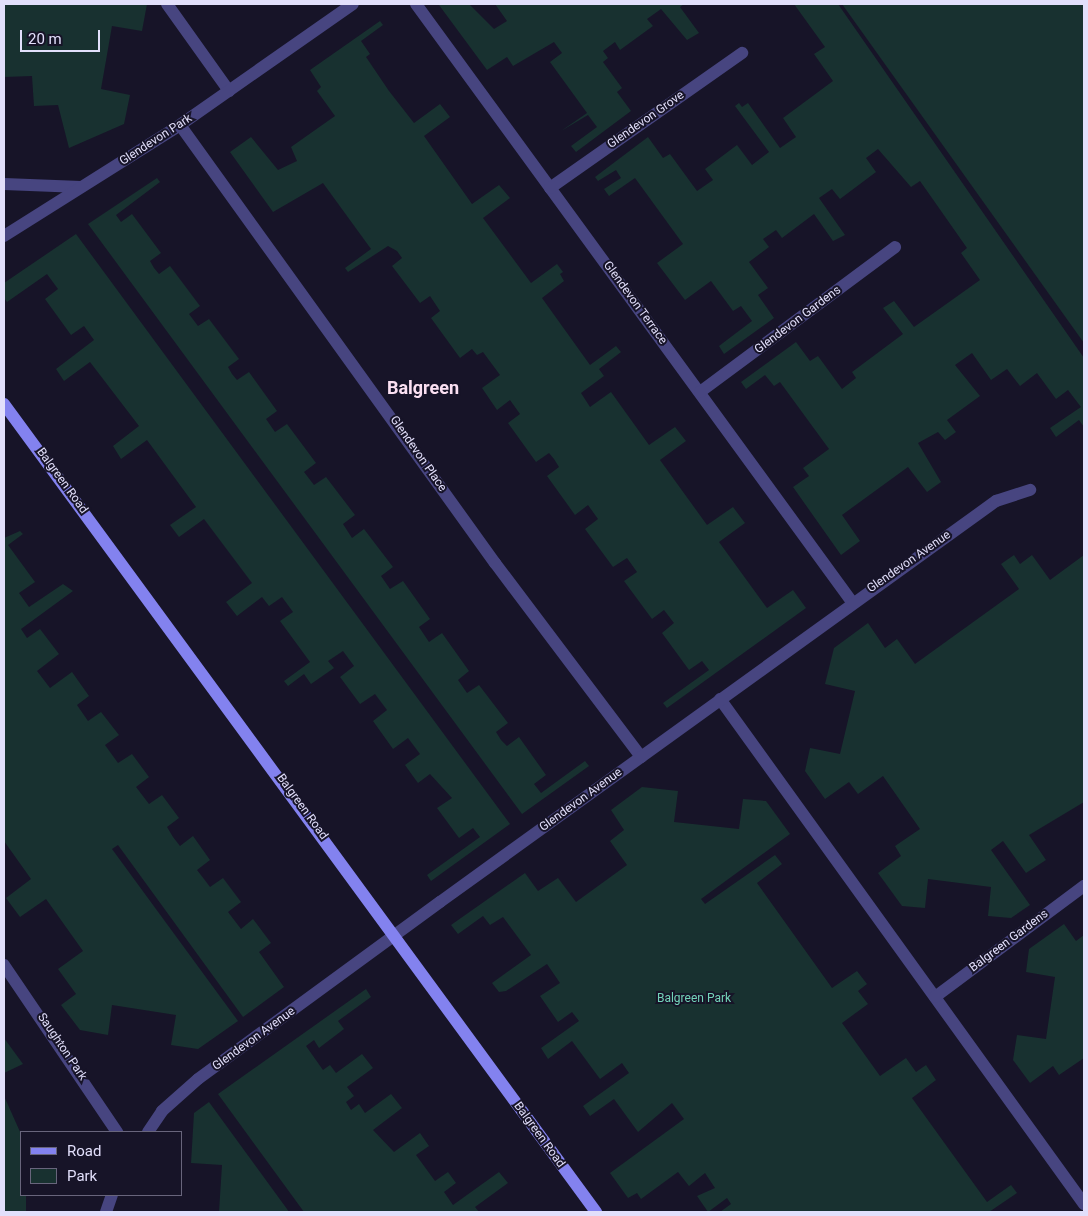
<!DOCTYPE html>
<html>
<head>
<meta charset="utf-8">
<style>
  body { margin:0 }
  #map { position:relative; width:1088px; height:1216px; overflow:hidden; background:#171428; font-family:Roboto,sans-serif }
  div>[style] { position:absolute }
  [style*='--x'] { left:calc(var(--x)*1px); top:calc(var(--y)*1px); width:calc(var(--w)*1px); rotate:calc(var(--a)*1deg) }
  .green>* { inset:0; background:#183130 }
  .street>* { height:12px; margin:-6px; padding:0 6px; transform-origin:6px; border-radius:6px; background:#474580 }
  .secondary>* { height:12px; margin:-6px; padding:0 6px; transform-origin:6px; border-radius:6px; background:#8382ef }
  span { translate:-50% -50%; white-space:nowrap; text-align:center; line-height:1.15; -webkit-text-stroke:4px #171428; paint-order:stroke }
  .street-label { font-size:12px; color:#e2dffb }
  .park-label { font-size:12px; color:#73d3b9 }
  .district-label { font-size:18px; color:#fbe0f2; font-weight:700 }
  .frame { position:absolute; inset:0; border:5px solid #e2dffb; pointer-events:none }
  .legend { position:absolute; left:20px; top:1131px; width:162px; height:65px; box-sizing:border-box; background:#171428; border:1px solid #68657c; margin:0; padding:6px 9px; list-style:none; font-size:15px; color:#e2dffb }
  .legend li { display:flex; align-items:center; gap:10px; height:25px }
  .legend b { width:25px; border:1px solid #68657c }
  .scale { position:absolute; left:20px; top:30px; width:80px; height:22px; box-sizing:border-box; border:2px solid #e2dffb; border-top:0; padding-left:6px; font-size:15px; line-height:18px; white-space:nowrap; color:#e2dffb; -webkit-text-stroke:4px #171428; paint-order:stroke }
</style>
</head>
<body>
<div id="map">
  <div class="green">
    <div style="clip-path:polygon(4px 4px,147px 4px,142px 31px,112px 26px,101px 89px,130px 95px,124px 124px,69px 148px,58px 105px,34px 106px,32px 76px,4px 77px)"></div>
    <div style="clip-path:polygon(469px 4px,494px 29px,507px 21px,495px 4px,684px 4px,680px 7px,699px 33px,687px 40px,661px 9px,647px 19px,653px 26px,620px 50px,615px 42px,603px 51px,608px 58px,603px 62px,622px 88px,617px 92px,631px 111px,576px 152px,571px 146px,597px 127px,588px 115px,561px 131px,587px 113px,550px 62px,562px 53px,554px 42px,513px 66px,507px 57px,487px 70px,439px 5px)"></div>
    <div style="clip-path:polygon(794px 4px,838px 4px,1084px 358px,1084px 427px,1079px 420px,1056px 437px,1050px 428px,1081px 407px,1068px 390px,1056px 399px,1037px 373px,1020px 386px,1007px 369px,991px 380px,972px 353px,955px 365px,980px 396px,947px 420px,956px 432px,945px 440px,938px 432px,918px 443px,941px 482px,927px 492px,908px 467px,842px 515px,860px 541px,841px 555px,793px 487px,809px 476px,803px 468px,829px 449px,780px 382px,774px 386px,765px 375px,746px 389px,741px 382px,796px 342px,810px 361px,818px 356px,842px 389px,856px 378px,852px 372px,903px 334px,883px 308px,894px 301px,914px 327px,980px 280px,961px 253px,967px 248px,920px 181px,911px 187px,878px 149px,866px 158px,876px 172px,840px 199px,832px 189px,819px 198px,845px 235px,833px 241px,814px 214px,782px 238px,776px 230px,763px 239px,769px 247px,749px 262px,768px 288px,758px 295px,774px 318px,724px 354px,719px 346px,752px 321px,741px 306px,733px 311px,711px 281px,685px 300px,657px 263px,683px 244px,635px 178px,609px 196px,604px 189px,621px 178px,616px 170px,598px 181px,595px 177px,648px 137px,663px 158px,670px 154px,697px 191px,713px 180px,705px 169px,737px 145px,752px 165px,769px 152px,735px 106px,739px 103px,742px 107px,748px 103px,780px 148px,796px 137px,783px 118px,833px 81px,814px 54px,825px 47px)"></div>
    <div style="clip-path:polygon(842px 4px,1084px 4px,1084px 343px)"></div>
    <div style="clip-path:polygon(380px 21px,383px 25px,361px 41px,370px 54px,366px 57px,389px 91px,414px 123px,440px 104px,450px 117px,424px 136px,472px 204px,499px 185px,510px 198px,483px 218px,531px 283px,557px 264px,563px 272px,560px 274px,564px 281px,542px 298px,590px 365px,616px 346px,621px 352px,599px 369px,604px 376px,581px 393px,590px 407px,611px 392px,649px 445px,675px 427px,686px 441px,660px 460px,707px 525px,733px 507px,745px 523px,719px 542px,767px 608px,793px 590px,806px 608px,667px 708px,663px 703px,709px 670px,702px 661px,689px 670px,662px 633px,674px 623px,664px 610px,652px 619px,624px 581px,637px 572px,627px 558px,613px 567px,585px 529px,598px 519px,588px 505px,575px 515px,547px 476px,559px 467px,554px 459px,549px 453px,536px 462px,508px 423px,520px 414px,510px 400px,497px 410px,482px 388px,500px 375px,483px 352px,477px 355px,472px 349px,460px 358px,431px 318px,440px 311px,430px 296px,420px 303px,392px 266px,402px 258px,397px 251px,388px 246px,348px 272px,345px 268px,371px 249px,323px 183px,273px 212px,230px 152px,251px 137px,278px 170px,297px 161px,291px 147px,335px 116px,317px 91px,321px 87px,310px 70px)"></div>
    <div style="clip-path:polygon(157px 178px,160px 182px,116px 215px,121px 222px,132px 214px,161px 253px,150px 261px,154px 268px,159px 274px,170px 266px,200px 306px,189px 314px,198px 326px,209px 319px,239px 359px,228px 367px,232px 374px,237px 380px,249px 372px,277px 411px,266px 419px,275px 432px,287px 424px,316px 463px,304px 472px,314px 485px,326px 477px,355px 515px,343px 524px,352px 538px,364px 529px,380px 550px,393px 567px,381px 576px,390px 589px,403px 581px,430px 619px,419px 627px,429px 642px,442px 633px,469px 671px,458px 680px,467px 693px,479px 685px,508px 723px,496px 732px,501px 740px,507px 746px,519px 737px,546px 775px,534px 784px,541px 793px,585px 761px,589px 766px,522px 814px,88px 224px)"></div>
    <div style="clip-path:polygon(76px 234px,510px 824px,431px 881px,427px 875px,480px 837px,473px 828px,459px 838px,437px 808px,452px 798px,430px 774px,418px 783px,415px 779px,405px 765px,420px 754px,408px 738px,393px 749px,373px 721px,387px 710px,375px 694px,360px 704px,340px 677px,354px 666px,343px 651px,328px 661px,334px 668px,311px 684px,304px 674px,288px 686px,284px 681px,310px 662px,280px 621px,293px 612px,282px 597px,269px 606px,262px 597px,237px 616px,226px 602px,252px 583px,204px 519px,179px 537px,170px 525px,196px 507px,147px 440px,121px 459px,113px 446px,139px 426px,90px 362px,64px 381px,56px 369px,94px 340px,84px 326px,71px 335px,45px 299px,58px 289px,47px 274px,7px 302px,4px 298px,4px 283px)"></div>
    <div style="clip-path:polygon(20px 531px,23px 534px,8px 545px,35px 582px,19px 593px,29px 607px,63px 584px,73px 591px,21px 629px,27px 638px,40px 629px,59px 654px,37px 671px,50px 688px,72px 672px,89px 696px,77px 705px,88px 721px,101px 712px,119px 735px,105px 745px,118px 763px,132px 754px,149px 777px,136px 787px,149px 804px,162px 795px,179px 818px,167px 827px,173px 837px,180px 846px,193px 836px,210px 860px,197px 870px,204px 879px,210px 887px,223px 878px,241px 902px,228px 912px,241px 929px,253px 919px,271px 943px,259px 952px,284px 987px,243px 1017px,118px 845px,112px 849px,238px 1021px,198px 1049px,171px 1045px,176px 1015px,112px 1005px,108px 1035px,80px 1030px,61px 1005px,76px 994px,58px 969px,83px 951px,46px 899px,20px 917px,6px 898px,31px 879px,4px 841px,4px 538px)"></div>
    <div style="clip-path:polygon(1014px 555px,1020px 564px,1032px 555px,1050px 580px,1084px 555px,1084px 802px,1029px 835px,1046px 860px,1026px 873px,1003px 841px,991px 850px,1030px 905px,1011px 918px,988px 916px,991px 887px,928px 879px,925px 908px,902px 906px,878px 873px,901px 856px,895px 846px,920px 829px,883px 776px,858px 794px,849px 782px,825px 799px,805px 771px,810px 748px,840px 754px,855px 691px,825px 684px,834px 648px,868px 623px,885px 648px,897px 639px,915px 664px,1019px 589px,1001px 564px)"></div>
    <div style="clip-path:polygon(642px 787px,678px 791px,674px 822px,739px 829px,743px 799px,766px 801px,790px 834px,701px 899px,705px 904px,775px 855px,782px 864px,757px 883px,832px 988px,857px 971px,867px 984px,858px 991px,868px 1004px,842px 1023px,880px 1076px,906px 1058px,916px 1072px,926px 1065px,936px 1080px,912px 1098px,987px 1202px,1011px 1185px,1017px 1193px,989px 1212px,720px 1212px,731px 1204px,727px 1198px,708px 1212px,697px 1196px,715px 1188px,705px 1173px,689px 1186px,678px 1172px,641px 1199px,637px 1193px,628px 1198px,610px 1173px,684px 1119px,672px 1103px,638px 1132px,614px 1099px,590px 1116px,583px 1106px,629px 1073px,622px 1063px,600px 1079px,572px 1041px,548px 1059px,541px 1048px,579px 1021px,572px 1012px,558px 1022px,540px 996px,560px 983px,547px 964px,506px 991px,499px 992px,492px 983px,531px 955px,503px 917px,490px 925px,483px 916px,458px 934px,451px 925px,525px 873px,538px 891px,558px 878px,576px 902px,627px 865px,610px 841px,624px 830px,611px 810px)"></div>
    <div style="clip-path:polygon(1064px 924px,1076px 941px,1084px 935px,1084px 1058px,1059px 1075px,1053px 1066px,1030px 1083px,1013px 1060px,1017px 1035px,1046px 1039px,1055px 977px,1026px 972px,1029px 949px)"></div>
    <div style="clip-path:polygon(366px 989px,371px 997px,338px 1021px,344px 1029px,319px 1048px,314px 1040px,306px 1046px,323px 1070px,330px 1065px,336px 1073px,362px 1054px,373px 1068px,347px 1087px,354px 1096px,346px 1102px,351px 1110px,359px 1104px,365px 1113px,391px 1094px,402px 1108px,373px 1130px,394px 1152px,420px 1133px,429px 1146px,416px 1155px,435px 1181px,448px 1172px,456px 1183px,444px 1192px,453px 1205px,499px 1172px,508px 1183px,475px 1207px,479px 1212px,304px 1212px,218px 1094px)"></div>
    <div style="clip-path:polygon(4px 1038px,23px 1064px,4px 1073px)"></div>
    <div style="clip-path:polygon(4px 1096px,21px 1134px,21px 1195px,26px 1195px,26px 1212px,4px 1212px)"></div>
    <div style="clip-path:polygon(209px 1102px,287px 1209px,289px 1212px,219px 1212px,222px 1165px,191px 1163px,194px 1113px)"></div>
  </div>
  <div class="street">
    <div style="--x:167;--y:4;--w:107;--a:54.5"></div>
    <div style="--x:416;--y:4;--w:740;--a:53.9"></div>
    <div style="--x:180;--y:125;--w:540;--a:54.28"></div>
    <div style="--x:495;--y:563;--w:243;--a:53"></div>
    <div style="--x:4;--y:184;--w:77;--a:2.2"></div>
    <div style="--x:550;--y:188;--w:235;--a:-35.1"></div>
    <div style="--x:4;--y:236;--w:208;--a:-32.2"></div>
    <div style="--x:180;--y:125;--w:211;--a:-35"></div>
    <div style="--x:700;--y:392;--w:243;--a:-36.6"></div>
    <div style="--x:720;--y:699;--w:623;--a:54.22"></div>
    <div style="--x:4;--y:965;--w:202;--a:55.9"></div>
    <div style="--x:935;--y:997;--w:186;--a:-36.7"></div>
    <div style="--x:148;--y:1132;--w:25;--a:-56"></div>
    <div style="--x:162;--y:1111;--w:48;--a:-41.6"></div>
    <div style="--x:198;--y:1079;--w:300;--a:-36.2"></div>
    <div style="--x:440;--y:902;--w:686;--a:-35.8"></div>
    <div style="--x:996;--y:501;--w:36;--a:-18"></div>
    <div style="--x:106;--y:1212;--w:18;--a:-71"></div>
  </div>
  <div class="secondary">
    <div style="--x:4;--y:404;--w:1002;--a:53.77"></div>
  </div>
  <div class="street-label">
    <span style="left:646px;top:120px;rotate:-35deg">Glendevon Grove</span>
    <span style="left:156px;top:140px;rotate:-33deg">Glendevon Park</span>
    <span style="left:635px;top:303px;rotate:54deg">Glendevon Terrace</span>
    <span style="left:798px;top:320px;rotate:-37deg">Glendevon Gardens</span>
    <span style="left:418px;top:454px;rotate:55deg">Glendevon Place</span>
    <span style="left:62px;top:481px;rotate:54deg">Balgreen Road</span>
    <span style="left:909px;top:562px;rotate:-35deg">Glendevon Avenue</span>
    <span style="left:581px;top:800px;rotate:-36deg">Glendevon Avenue</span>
    <span style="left:302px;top:807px;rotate:54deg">Balgreen Road</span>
    <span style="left:1009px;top:941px;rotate:-37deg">Balgreen Gardens</span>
    <span style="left:254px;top:1039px;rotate:-36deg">Glendevon Avenue</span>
    <span style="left:62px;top:1047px;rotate:56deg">Saughton Park</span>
    <span style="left:539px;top:1135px;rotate:54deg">Balgreen Road</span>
  </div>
  <div class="park-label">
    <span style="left:694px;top:999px">Balgreen Park</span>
  </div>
  <div class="district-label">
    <span style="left:423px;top:388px">Balgreen</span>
  </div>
  <div class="frame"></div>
  <ul class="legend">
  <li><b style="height:6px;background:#8382ef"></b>Road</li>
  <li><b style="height:14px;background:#183130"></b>Park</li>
  </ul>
  <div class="scale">20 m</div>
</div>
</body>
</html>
